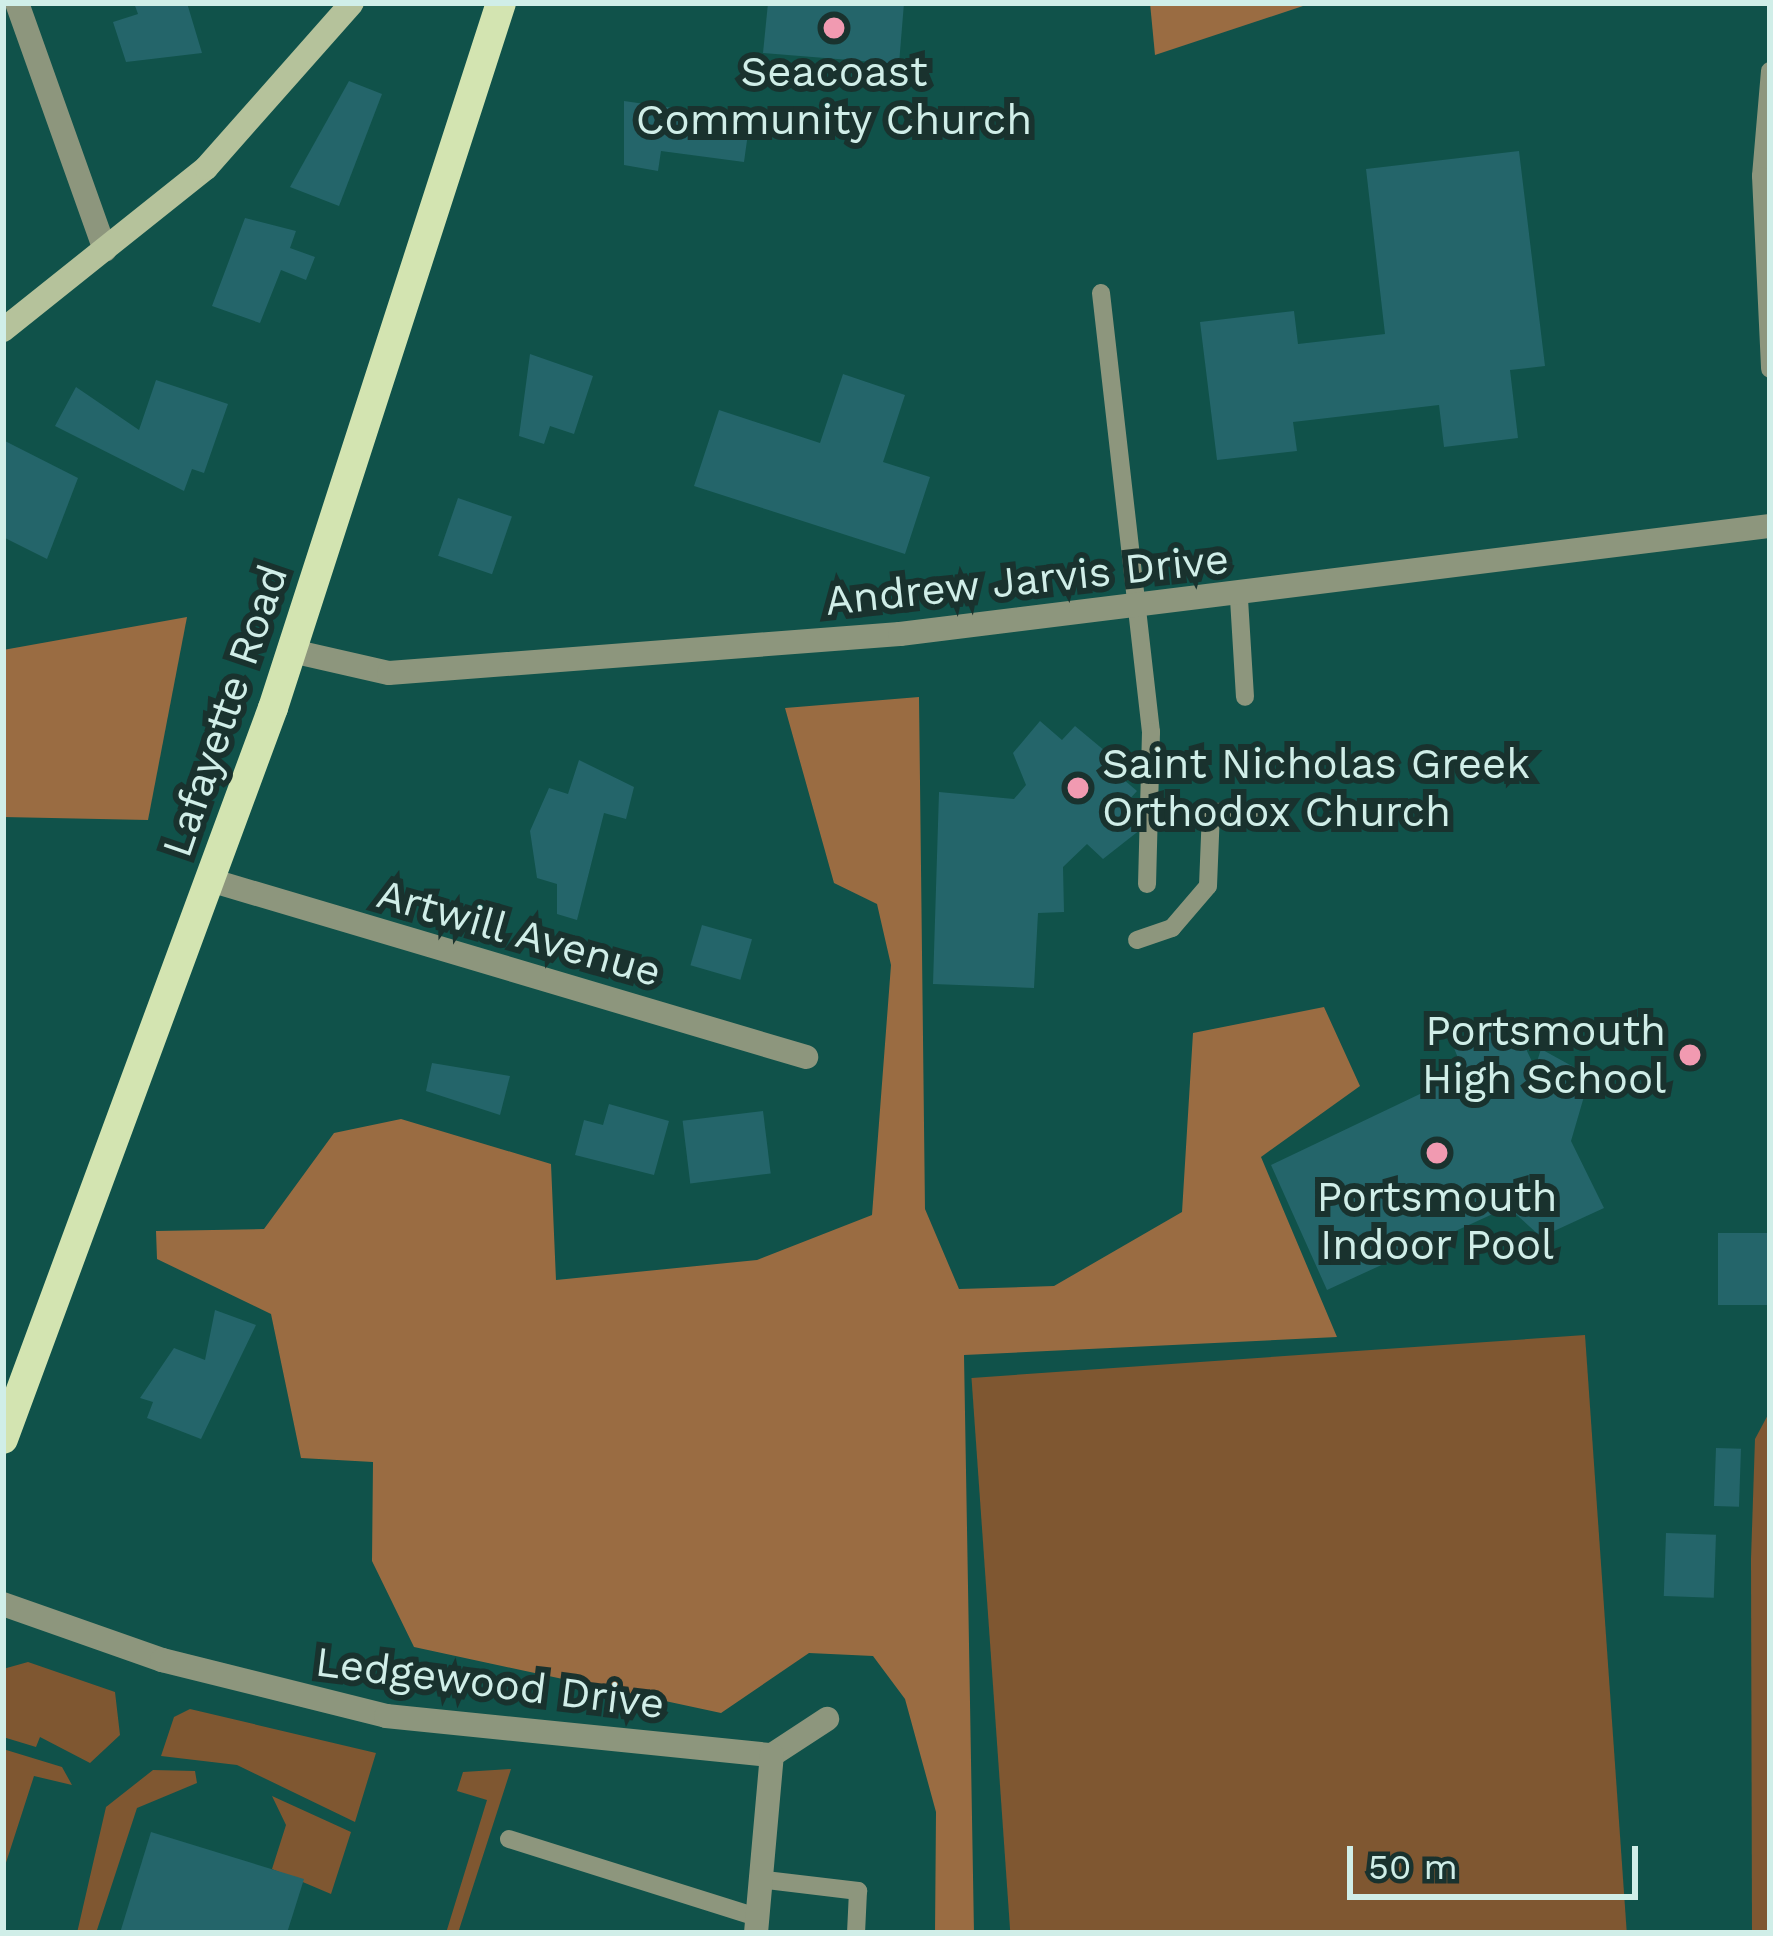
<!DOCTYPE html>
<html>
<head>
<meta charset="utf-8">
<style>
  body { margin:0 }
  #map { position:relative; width:1773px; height:1936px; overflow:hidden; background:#10524a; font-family:"Work Sans",sans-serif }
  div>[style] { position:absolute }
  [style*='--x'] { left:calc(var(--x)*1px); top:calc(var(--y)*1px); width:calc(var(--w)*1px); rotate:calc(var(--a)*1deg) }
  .green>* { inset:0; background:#7f5731; transform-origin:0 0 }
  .forest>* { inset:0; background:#9a6c42 }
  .building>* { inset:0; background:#24656a; transform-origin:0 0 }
  .lane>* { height:18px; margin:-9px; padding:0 9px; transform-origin:9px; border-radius:9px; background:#8d967d }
  .street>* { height:24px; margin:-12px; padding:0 12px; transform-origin:12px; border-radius:12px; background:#8d967d }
  .secondary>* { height:24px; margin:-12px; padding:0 12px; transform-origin:12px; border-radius:12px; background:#b5c29b }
  .primary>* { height:30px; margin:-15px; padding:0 15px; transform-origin:15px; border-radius:15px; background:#d3e4b1 }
  .dots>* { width:33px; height:33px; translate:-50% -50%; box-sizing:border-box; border:6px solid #19322e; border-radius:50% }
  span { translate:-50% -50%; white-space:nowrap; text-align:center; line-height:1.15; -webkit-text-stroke:12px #19322e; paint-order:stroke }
  .poi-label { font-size:42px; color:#d0eee8 }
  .left { translate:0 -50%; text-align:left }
  .right { translate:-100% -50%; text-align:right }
  .street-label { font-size:42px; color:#d0eee8 }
  .frame { position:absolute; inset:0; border:6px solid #d0eee8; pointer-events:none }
  .scale { position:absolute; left:1347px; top:1846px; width:291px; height:54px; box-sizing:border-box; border:6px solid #d0eee8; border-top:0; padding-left:15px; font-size:36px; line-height:42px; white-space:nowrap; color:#d0eee8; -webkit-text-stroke:9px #19322e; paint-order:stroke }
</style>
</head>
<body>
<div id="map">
  <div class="green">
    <div style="left:1585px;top:1335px;width:599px;height:615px;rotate:86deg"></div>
    <div style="clip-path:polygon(1770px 1411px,1770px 1933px,1752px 1933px,1751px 1559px,1755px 1439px)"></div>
    <div style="clip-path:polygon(28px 1662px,115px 1692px,120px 1735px,90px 1763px,40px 1737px,36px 1747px,3px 1737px,3px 1669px)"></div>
    <div style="clip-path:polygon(190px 1709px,376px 1753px,355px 1822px,237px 1765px,161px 1756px,174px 1717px)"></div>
    <div style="clip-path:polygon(3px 1749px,62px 1767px,72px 1785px,34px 1776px,3px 1872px)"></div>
    <div style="clip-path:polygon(511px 1769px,458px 1933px,446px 1933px,487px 1800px,457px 1791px,463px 1772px)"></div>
    <div style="clip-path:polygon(153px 1770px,195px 1771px,197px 1783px,137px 1808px,96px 1933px,77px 1933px,106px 1807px)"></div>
    <div style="clip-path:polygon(272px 1796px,351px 1832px,331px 1894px,272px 1869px,286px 1825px)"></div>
  </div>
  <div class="forest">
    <div style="clip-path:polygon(1150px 3px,1312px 3px,1155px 55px)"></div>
    <div style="clip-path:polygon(187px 617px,148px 820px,3px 817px,3px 650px)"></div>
    <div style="clip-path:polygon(919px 697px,925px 1209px,959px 1289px,1054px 1286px,1182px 1212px,1193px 1033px,1324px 1007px,1360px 1086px,1261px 1157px,1337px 1337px,964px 1355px,974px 1933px,935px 1933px,936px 1812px,905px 1699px,873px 1656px,809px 1653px,721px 1713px,414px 1647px,372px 1561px,373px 1462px,301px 1458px,271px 1314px,157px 1259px,156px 1231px,264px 1229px,334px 1133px,401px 1119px,551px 1164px,556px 1280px,757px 1260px,872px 1215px,891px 965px,877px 904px,834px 883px,785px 708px)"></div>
  </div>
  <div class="building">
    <div style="clip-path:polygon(134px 3px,187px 3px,202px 53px,126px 62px,113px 22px,138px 14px)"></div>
    <div style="clip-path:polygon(768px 3px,904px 3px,899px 64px,763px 53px)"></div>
    <div style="clip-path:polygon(349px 81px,382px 94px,339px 206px,290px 187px)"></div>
    <div style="clip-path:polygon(624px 101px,750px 119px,744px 162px,661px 151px,658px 171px,624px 165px)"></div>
    <div style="clip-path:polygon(1519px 151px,1545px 366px,1510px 370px,1518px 438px,1444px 447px,1439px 405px,1293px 422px,1297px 451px,1217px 460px,1200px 322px,1294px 311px,1298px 344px,1385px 334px,1366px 169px)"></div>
    <div style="clip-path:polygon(245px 218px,296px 231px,290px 248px,315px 257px,306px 280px,281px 270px,260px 323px,212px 306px)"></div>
    <div style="clip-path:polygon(530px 354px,593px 376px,574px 434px,550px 426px,544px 444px,519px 436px)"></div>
    <div style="clip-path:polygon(843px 374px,905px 395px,883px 462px,930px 477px,905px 554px,694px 486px,719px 410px,820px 443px)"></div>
    <div style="clip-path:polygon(156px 380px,228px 404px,204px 473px,192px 469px,184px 491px,55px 426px,76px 387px,139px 430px)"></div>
    <div style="clip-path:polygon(3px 440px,78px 478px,47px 559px,3px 537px)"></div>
    <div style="left:458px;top:498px;width:57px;height:61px;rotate:19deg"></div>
    <div style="clip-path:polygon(1040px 721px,1062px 740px,1075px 726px,1123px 766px,1116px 773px,1137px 791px,1128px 801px,1145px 826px,1103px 859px,1087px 844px,1063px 867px,1064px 912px,1038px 913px,1034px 988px,933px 984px,939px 792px,1014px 799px,1026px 785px,1013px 753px)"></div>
    <div style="clip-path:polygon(579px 760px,634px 787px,626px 819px,604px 813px,577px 920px,557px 914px,557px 884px,537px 878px,530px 831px,549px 788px,568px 794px)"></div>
    <div style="left:702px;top:925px;width:52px;height:42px;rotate:16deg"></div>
    <div style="clip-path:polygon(1513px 1021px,1535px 1068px,1541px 1049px,1590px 1076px,1571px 1141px,1604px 1208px,1541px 1237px,1508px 1207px,1327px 1290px,1271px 1165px,1464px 1073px,1454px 1048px)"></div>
    <div style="clip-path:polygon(432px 1063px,510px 1076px,500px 1115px,426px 1091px)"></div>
    <div style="clip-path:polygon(609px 1104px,669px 1121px,654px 1175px,575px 1155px,584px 1120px,603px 1125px)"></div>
    <div style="left:763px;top:1111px;width:63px;height:81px;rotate:83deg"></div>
    <div style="left:1770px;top:1233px;width:72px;height:52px;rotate:90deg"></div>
    <div style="clip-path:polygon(215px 1310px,256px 1325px,201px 1439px,147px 1418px,153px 1402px,140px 1398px,174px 1348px,205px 1360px)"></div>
    <div style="left:1716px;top:1448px;width:25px;height:58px;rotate:2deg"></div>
    <div style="left:1666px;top:1533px;width:50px;height:63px;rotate:2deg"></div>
    <div style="clip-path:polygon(151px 1832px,304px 1879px,287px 1933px,120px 1933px)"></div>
  </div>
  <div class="lane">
    <div style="--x:1770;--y:71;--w:105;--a:94.9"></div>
    <div style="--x:1761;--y:176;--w:193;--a:87.3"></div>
    <div style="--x:1101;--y:293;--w:442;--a:83.5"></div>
    <div style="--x:1151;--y:732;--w:152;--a:91.5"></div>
    <div style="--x:1239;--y:599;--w:98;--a:86.5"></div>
    <div style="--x:1137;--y:940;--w:37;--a:-19"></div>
    <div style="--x:1172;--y:928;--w:55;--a:-49.4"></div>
    <div style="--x:1208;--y:886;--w:74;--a:-87.7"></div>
    <div style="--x:1211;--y:812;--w:40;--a:-1.4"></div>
    <div style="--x:509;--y:1839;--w:260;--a:17.5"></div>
    <div style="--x:758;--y:1879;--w:101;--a:6.8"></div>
    <div style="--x:858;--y:1891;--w:42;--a:92.7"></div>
  </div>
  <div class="street">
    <div style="--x:17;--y:3;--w:262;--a:70.4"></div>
    <div style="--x:292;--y:651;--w:99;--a:12.8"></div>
    <div style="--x:389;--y:673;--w:512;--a:-4.36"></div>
    <div style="--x:900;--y:634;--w:877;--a:-7.08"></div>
    <div style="--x:210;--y:880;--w:622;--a:16.54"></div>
    <div style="--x:3;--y:1604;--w:169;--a:19.4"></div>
    <div style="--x:162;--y:1660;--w:231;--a:14"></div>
    <div style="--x:386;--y:1716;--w:388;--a:5.8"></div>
    <div style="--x:772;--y:1755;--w:66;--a:-33.2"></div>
    <div style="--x:756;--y:1933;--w:179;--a:-84.9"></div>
  </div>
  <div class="secondary">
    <div style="--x:3;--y:330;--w:260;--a:-38.6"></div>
    <div style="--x:206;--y:168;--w:220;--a:-48.5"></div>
  </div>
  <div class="primary">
    <div style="--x:3;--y:1439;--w:779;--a:-69.73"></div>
    <div style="--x:273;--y:708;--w:741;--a:-72.08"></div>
  </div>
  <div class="dots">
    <div style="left:834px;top:28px;background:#f19ab1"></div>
    <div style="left:1078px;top:788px;background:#f19ab1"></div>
    <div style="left:1690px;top:1055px;background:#f19ab1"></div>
    <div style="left:1437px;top:1153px;background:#f19ab1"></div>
  </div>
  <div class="poi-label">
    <span style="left:834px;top:96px">Seacoast<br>Community Church</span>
    <span class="left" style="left:1102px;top:788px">Saint Nicholas Greek<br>Orthodox Church</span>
    <span class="right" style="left:1666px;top:1055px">Portsmouth<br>High School</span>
    <span style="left:1437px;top:1221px">Portsmouth<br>Indoor Pool</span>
  </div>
  <div class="street-label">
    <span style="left:1027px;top:580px;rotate:-6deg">Andrew Jarvis Drive</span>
    <span style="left:225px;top:711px;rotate:-71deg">Lafayette Road</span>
    <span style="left:519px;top:933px;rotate:16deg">Artwill Avenue</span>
    <span style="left:490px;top:1683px;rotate:7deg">Ledgewood Drive</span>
  </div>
  <div class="frame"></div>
  <div class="scale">50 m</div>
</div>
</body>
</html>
